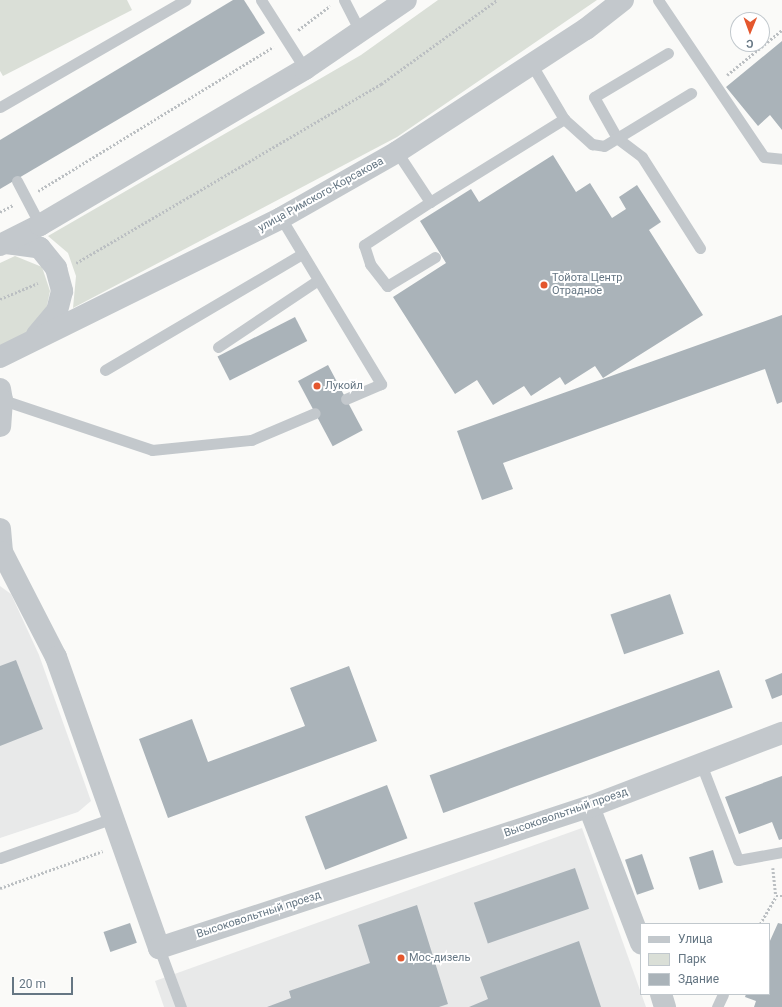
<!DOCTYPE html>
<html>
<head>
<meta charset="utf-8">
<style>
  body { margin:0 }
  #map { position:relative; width:782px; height:1007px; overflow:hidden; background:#fafaf8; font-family:Roboto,sans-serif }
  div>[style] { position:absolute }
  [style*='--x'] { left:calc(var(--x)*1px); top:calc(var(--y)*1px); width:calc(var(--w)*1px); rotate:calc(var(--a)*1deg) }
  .built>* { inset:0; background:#e8e9e9 }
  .green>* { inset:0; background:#dadfd7 }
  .building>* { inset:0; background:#aab3b9; transform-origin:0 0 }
  .path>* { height:2.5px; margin-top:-1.25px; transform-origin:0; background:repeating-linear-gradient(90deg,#bbbfc2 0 2px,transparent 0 4px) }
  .service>* { height:11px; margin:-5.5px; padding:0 5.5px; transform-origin:5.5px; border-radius:5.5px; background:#c3c8cc }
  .minor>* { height:22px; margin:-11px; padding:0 11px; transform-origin:11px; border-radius:11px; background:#c3c8cc }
  .tertiary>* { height:22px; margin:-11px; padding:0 11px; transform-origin:11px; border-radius:11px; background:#c3c8cc }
  .dots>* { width:11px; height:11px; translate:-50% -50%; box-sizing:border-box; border:2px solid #fff; border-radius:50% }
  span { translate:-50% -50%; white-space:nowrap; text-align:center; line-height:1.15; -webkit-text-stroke:4px #fff; paint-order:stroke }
  .street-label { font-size:11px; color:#657683 }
  .poi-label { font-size:11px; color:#657683 }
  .left { translate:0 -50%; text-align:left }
  .legend { position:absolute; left:640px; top:923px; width:130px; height:72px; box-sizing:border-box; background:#fff; border:1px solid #c1c8cd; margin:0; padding:5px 7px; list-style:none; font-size:12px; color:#657683 }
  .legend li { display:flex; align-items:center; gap:8px; height:20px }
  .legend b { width:20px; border:1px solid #c1c8cd }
  .north { position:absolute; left:730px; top:12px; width:40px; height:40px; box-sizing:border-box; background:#fff; border:1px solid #c1c8cd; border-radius:50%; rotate:181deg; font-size:11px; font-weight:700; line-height:16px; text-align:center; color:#657683 }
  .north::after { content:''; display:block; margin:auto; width:14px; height:18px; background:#e4572e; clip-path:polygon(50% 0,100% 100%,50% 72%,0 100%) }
  .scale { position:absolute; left:12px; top:977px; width:61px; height:18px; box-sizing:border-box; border:2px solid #657683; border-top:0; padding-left:5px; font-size:12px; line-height:14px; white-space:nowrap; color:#657683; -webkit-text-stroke:3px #fff; paint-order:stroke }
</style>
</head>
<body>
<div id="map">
  <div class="built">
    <div style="clip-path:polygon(0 586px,11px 594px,39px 655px,91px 801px,78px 812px,0 838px)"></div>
    <div style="clip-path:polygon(582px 828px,646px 1007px,164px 1007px,155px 981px)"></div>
  </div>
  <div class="green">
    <div style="clip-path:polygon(0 0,127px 0,132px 10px,3px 76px,0 71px)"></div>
    <div style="clip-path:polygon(438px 0,597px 0,397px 137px,73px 308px,76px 276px,68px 253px,48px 236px,361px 55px)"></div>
    <div style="clip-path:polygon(15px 256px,42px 267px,50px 291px,44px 320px,32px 332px,0 347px,0 263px)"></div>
  </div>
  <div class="building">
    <div style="clip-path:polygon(233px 0,244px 0,265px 33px,0 189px,0 140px)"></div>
    <div style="clip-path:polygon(782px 41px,782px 130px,770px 115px,758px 126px,726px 87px)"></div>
    <div style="clip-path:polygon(553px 155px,576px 192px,590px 183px,612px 218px,626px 209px,619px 197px,637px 185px,661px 222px,649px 230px,703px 315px,603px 378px,595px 366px,565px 385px,560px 377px,531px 396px,524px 386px,493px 405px,477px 380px,455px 394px,393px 297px,446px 263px,420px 221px,471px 189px,479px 202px)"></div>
    <div style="clip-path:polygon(782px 315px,782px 402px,777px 404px,765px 369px,503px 463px,513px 489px,482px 500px,457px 431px)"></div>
    <div style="left:295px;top:317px;width:27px;height:87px;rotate:63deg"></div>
    <div style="left:328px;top:365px;width:74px;height:34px;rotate:62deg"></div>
    <div style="left:670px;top:594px;width:42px;height:63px;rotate:71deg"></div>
    <div style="clip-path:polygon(16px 660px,43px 729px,0 746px,0 666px)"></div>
    <div style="clip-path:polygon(349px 666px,377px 741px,168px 818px,139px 739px,192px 719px,208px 762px,305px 726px,290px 688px)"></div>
    <div style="left:719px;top:670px;width:40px;height:308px;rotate:70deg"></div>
    <div style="clip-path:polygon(782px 673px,782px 695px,772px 699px,765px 680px)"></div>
    <div style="clip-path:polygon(782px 776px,782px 839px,779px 840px,772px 822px,739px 834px,725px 797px)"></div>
    <div style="left:387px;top:785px;width:57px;height:88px;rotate:69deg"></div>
    <div style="left:713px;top:850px;width:34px;height:25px;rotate:73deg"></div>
    <div style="left:642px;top:854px;width:37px;height:18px;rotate:71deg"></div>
    <div style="left:575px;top:868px;width:43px;height:107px;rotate:71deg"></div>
    <div style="clip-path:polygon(417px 905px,448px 1004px,439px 1007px,267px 1007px,291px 998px,289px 991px,370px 963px,358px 925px)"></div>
    <div style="left:130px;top:923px;width:21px;height:28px;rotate:71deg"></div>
    <div style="clip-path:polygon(778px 923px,782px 924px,782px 1007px,754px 1007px,756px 1001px,745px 997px,746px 994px,769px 994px,769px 943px)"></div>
    <div style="clip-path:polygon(579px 941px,601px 1007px,469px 1007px,488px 999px,480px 977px)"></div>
  </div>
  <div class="path">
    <div style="--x:298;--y:30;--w:40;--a:-37"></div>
    <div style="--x:727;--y:75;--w:71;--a:-39.3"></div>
    <div style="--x:38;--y:191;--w:276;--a:-31.5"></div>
    <div style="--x:0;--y:212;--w:15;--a:-28"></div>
    <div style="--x:76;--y:263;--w:354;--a:-30.4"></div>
    <div style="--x:381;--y:84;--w:143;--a:-35.9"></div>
    <div style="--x:0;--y:299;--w:41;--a:-22.8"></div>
    <div style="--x:773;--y:868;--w:28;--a:84"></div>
    <div style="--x:0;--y:888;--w:109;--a:-19.8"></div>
    <div style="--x:760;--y:924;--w:32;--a:-60"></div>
    <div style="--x:776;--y:896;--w:6;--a:0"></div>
  </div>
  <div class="service">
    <div style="--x:261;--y:0;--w:82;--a:57.5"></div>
    <div style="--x:344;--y:0;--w:36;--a:63"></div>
    <div style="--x:658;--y:0;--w:189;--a:56"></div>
    <div style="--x:764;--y:157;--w:18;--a:6"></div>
    <div style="--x:668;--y:53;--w:86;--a:149.3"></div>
    <div style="--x:594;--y:97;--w:47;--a:60.7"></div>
    <div style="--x:617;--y:138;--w:31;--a:37"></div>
    <div style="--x:642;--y:157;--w:108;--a:57.5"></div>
    <div style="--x:0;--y:107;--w:214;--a:-30"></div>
    <div style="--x:564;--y:119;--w:38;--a:42"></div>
    <div style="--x:592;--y:144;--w:12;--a:9"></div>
    <div style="--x:604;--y:146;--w:102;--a:-31.3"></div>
    <div style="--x:397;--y:152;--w:60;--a:56.6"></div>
    <div style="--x:430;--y:202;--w:158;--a:-31.8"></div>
    <div style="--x:564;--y:119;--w:63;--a:-120.7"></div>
    <div style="--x:17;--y:181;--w:50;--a:62.4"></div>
    <div style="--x:430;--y:202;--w:79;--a:146.9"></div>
    <div style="--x:364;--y:245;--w:20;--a:72"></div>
    <div style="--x:370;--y:264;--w:28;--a:52"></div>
    <div style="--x:387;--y:286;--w:56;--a:-31.1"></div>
    <div style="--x:281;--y:218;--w:194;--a:58.9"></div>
    <div style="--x:381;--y:384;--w:38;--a:157"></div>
    <div style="--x:218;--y:347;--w:120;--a:-33.8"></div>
    <div style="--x:105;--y:370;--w:229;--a:-30.5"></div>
    <div style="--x:0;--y:399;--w:160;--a:18.5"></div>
    <div style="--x:152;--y:450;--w:100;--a:-5.8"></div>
    <div style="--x:251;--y:440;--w:69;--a:-22.9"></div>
    <div style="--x:701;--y:764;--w:103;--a:68.9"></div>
    <div style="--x:738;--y:860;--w:45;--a:-10.3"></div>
    <div style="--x:0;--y:858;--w:120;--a:-19.5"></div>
    <div style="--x:159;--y:948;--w:63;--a:69.6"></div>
    <div style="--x:717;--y:1007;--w:14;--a:-65"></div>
  </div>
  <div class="minor">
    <div style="--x:589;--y:807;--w:146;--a:69.1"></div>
    <div style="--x:661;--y:994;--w:14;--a:73"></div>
  </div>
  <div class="tertiary">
    <div style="--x:6;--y:243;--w:34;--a:8"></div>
    <div style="--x:40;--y:248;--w:26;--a:51"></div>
    <div style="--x:56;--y:268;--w:24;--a:75"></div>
    <div style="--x:62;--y:291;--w:21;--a:104"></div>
    <div style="--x:57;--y:311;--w:31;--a:130"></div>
    <div style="--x:0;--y:245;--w:45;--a:-26.6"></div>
    <div style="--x:40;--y:225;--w:308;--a:-30.5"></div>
    <div style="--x:305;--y:69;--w:122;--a:-34.3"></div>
    <div style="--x:0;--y:357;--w:313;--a:-26.3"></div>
    <div style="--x:281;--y:218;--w:133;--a:-29.6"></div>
    <div style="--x:397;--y:152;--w:225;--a:-33.1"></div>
    <div style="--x:586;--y:29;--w:47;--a:-38.1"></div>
    <div style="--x:0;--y:389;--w:11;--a:80"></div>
    <div style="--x:2;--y:400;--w:26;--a:94"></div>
    <div style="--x:0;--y:529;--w:23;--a:85"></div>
    <div style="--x:2;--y:552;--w:118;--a:62.8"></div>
    <div style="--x:56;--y:657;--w:309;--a:70.5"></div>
    <div style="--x:159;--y:948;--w:453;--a:-18.2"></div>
    <div style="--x:589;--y:807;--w:207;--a:-21"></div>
  </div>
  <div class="dots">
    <div style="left:544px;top:285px;background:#e4572e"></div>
    <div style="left:317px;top:386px;background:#e4572e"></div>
    <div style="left:401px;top:958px;background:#e4572e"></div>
  </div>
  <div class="street-label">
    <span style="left:321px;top:195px;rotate:-29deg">улица Римского-Корсакова</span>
    <span style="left:566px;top:813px;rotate:-19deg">Высоковольтный проезд</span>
    <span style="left:259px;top:915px;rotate:-18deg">Высоковольтный проезд</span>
  </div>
  <div class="poi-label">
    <span class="left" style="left:552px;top:285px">Тойота Центр<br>Отрадное</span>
    <span class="left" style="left:325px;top:386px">Лукойл</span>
    <span class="left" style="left:409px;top:958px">Мос-дизель</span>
  </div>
  <ul class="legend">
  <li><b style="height:5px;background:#c3c8cc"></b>Улица</li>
  <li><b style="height:11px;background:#dadfd7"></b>Парк</li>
  <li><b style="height:11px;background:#aab3b9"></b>Здание</li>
  </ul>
  <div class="north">С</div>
  <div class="scale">20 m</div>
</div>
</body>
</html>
